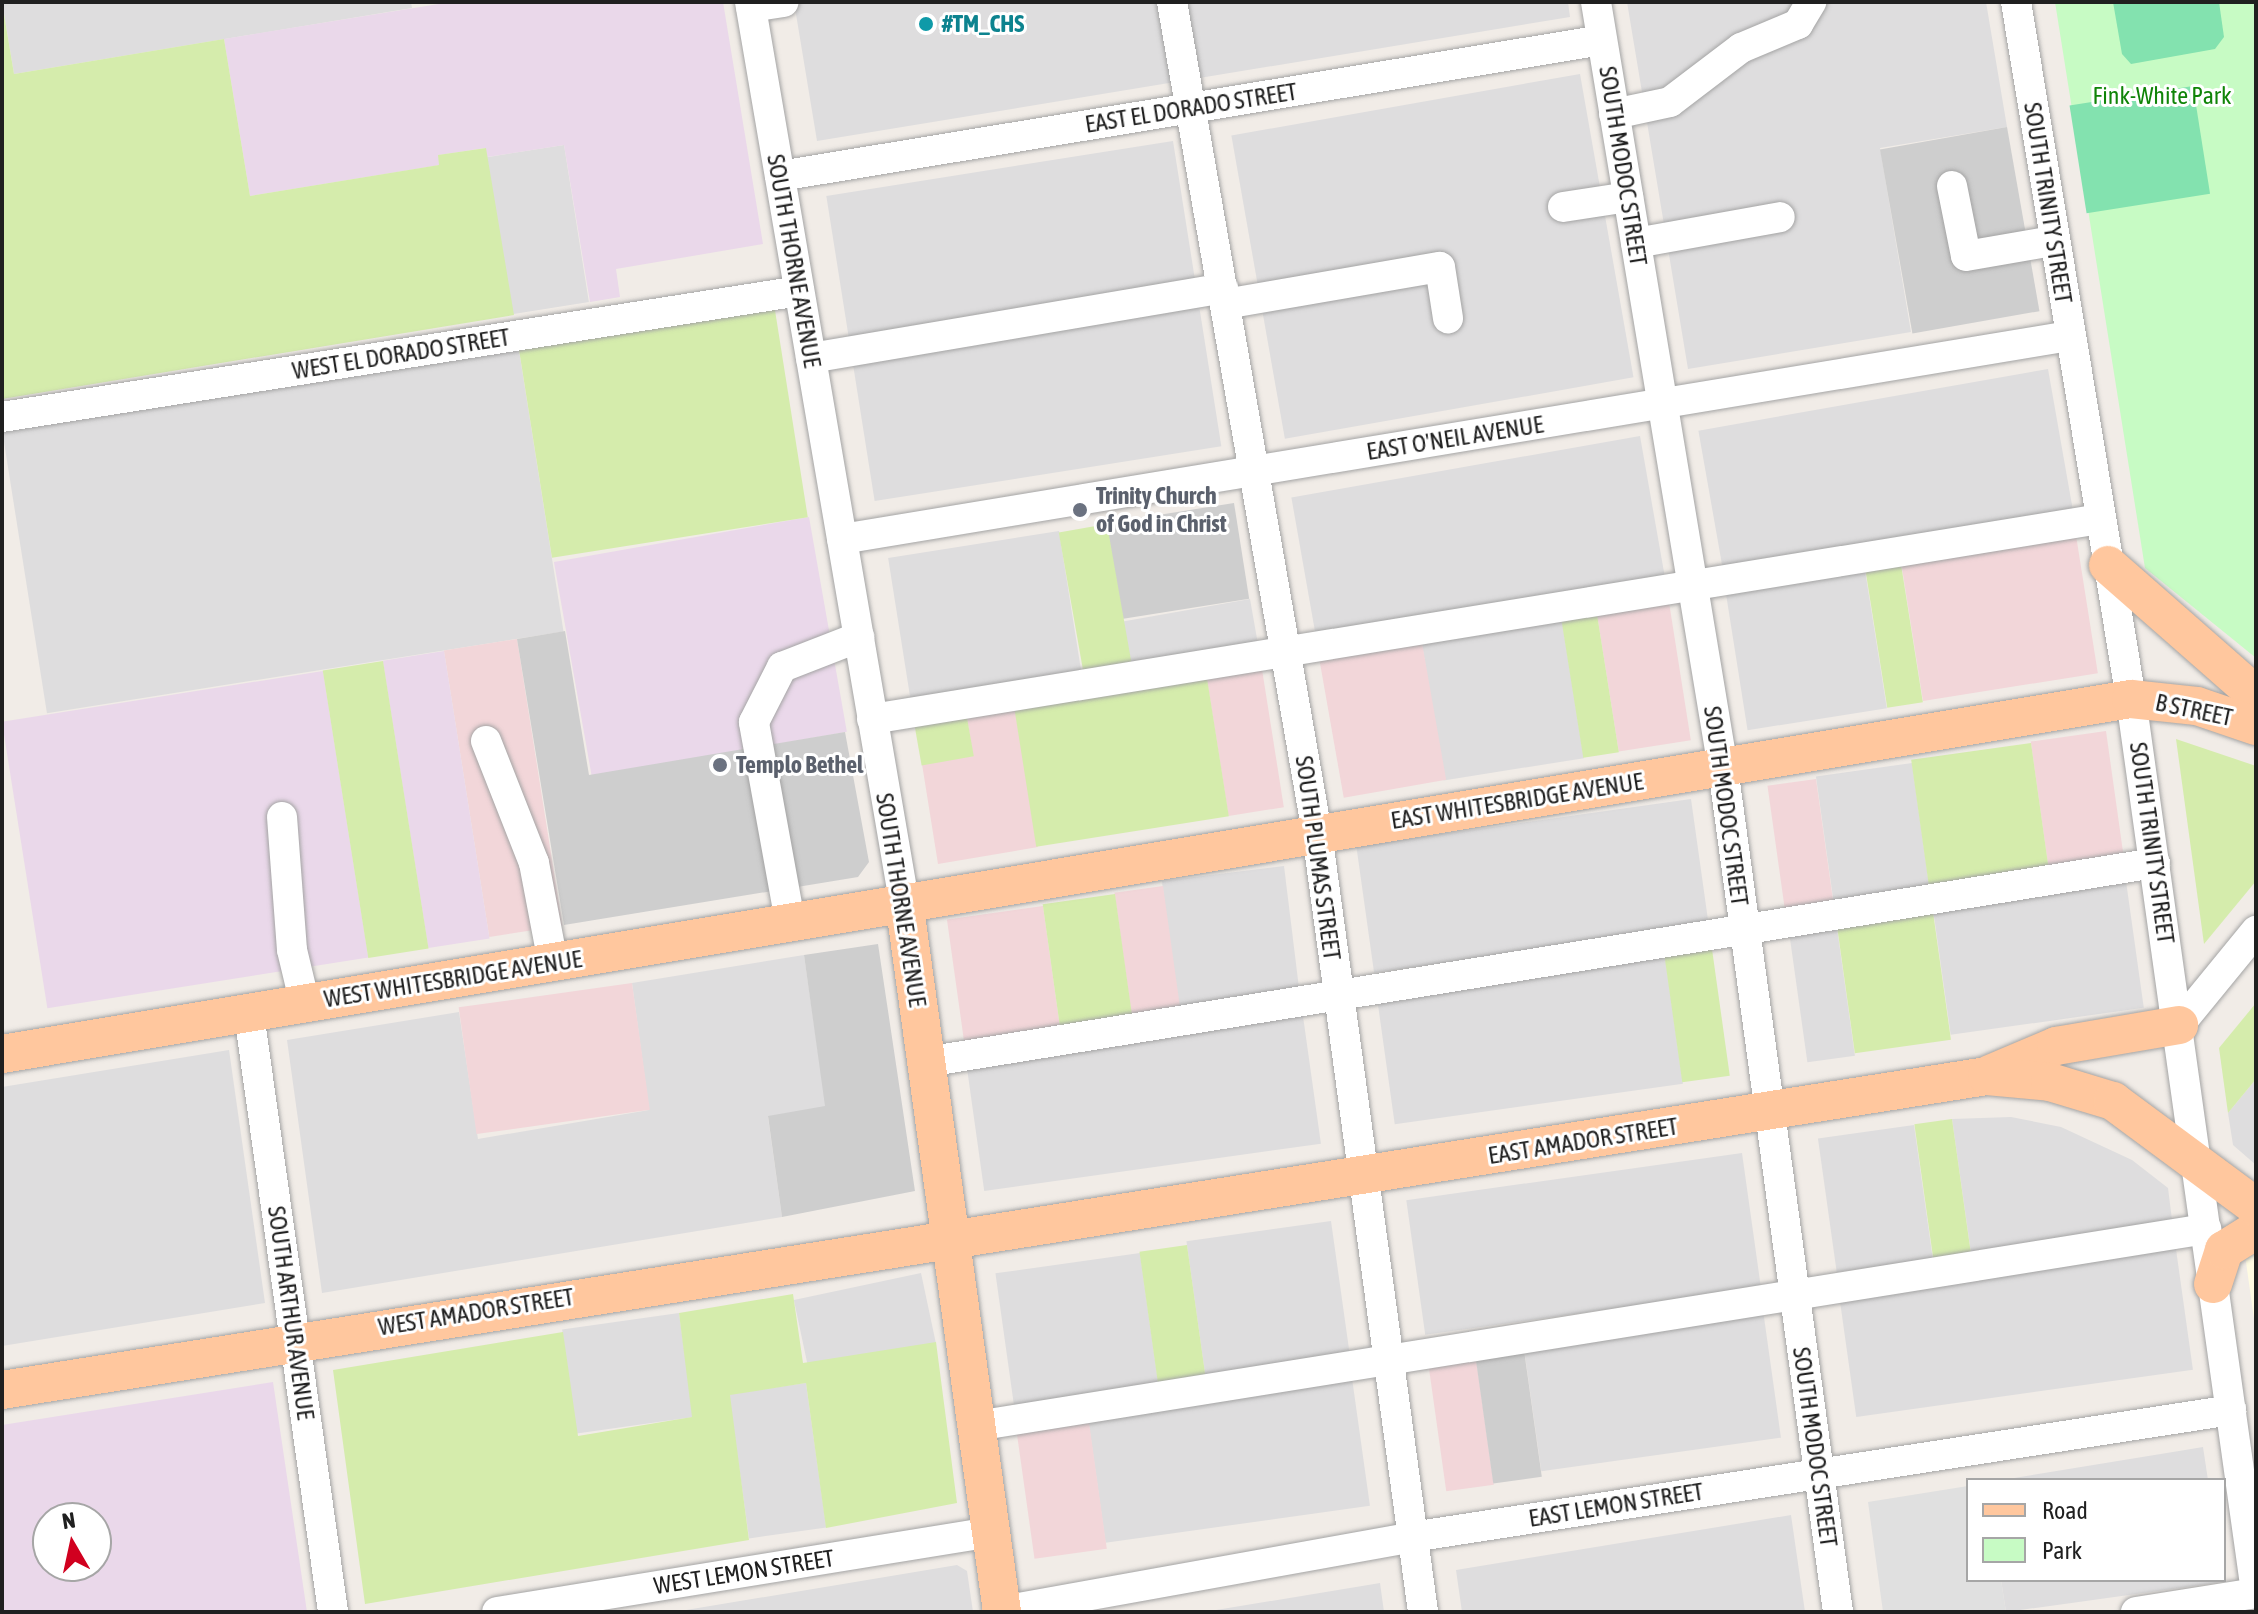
<!DOCTYPE html>
<html>
<head>
<meta charset="utf-8">
<style>
  body { margin:0 }
  #map { position:relative; width:2258px; height:1614px; overflow:hidden; background:#f1ece7; font-family:"Asap Condensed",sans-serif }
  div>[style] { position:absolute }
  [style*='--x'] { left:calc(var(--x)*1px); top:calc(var(--y)*1px); width:calc(var(--w)*1px); rotate:calc(var(--a)*1deg) }
  .residential>* { inset:0; background:#deddde; transform-origin:0 0 }
  .commercial>* { inset:0; background:#f2d6d9; transform-origin:0 0 }
  .industrial>* { inset:0; background:#ead8ea; transform-origin:0 0 }
  .education>* { inset:0; background:#fffbe2 }
  .religious>* { inset:0; background:#cecece; transform-origin:0 0 }
  .grass>* { inset:0; background:#d5ecac; transform-origin:0 0 }
  .park>* { inset:0; background:#c7fbc4 }
  .pitch>* { inset:0; background:#83e2af; transform-origin:0 0 }
  .parking>* { inset:0; background:#e0e0e0 }
  .roads { filter:drop-shadow(0 0 2px #a4a4a4) drop-shadow(0 0 2px #a4a4a4) }
  .minor>* { height:30px; margin:-15px; padding:0 15px; transform-origin:15px; border-radius:15px; background:#fff }
  .major>* { height:38px; margin:-19px; padding:0 19px; transform-origin:19px; border-radius:19px; background:#ffc79e }
  .dots>* { width:22px; height:22px; translate:-50% -50%; box-sizing:border-box; border:4px solid #fff; border-radius:50% }
  span { translate:-50% -50%; white-space:nowrap; text-align:center; line-height:1.15; -webkit-text-stroke:6px #fff; paint-order:stroke }
  .culture-label { font-size:24px; color:#0d838f; font-weight:700 }
  .left { translate:0 -50%; text-align:left }
  .park-label { font-size:24px; color:#108408 }
  .street-label { font-size:24px; color:#202020 }
  .worship-label { font-size:24px; color:#5b616d; font-weight:700 }
  .frame { position:absolute; inset:0; border:4px solid #202020; pointer-events:none }
  .legend { position:absolute; left:1966px; top:1478px; width:260px; height:104px; box-sizing:border-box; background:#fff; border:2px solid #a6a6a6; margin:0; padding:10px 14px; list-style:none; font-size:24px; color:#202020 }
  .legend li { display:flex; align-items:center; gap:16px; height:40px }
  .legend b { width:40px; border:2px solid #a6a6a6 }
  .north { position:absolute; left:32px; top:1502px; width:80px; height:80px; box-sizing:border-box; background:#fff; border:2px solid #a6a6a6; border-radius:50%; rotate:351deg; font-size:22px; font-weight:700; line-height:32px; text-align:center; color:#202020 }
  .north::after { content:''; display:block; margin:auto; width:28px; height:36px; background:#d1001f; clip-path:polygon(50% 0,100% 100%,50% 72%,0 100%) }
</style>
</head>
<body>
<div id="map">
  <div class="residential">
    <div style="clip-path:polygon(2px 2px,411px 2px,412px 8px,14px 74px)"></div>
    <div style="clip-path:polygon(794px 2px,1568px 2px,1570px 17px,817px 141px)"></div>
    <div style="clip-path:polygon(1627px 2px,1986px 2px,2007px 127px,1880px 148px,1911px 332px,1688px 369px)"></div>
    <div style="left:1580px;top:74px;width:308px;height:354px;rotate:80deg"></div>
    <div style="left:1173px;top:141px;width:309px;height:351px;rotate:81deg"></div>
    <div style="left:564px;top:145px;width:159px;height:78px;rotate:81deg"></div>
    <div style="left:518px;top:344px;width:291px;height:523px;rotate:81deg"></div>
    <div style="left:2048px;top:369px;width:145px;height:355px;rotate:80deg"></div>
    <div style="left:1640px;top:436px;width:145px;height:354px;rotate:80deg"></div>
    <div style="left:1059px;top:531px;width:146px;height:173px;rotate:81deg"></div>
    <div style="left:1864px;top:564px;width:146px;height:141px;rotate:81deg"></div>
    <div style="left:1250px;top:599px;width:48px;height:129px;rotate:80deg"></div>
    <div style="left:1561px;top:614px;width:146px;height:142px;rotate:81deg"></div>
    <div style="left:1912px;top:763px;width:128px;height:97px;rotate:82deg"></div>
    <div style="left:1691px;top:799px;width:128px;height:338px;rotate:82deg"></div>
    <div style="left:1284px;top:866px;width:129px;height:123px;rotate:83deg"></div>
    <div style="left:2125px;top:874px;width:135px;height:195px;rotate:82deg"></div>
    <div style="left:1836px;top:921px;width:136px;height:48px;rotate:82deg"></div>
    <div style="left:1664px;top:949px;width:136px;height:291px;rotate:82deg"></div>
    <div style="clip-path:polygon(804px 955px,826px 1107px,768px 1117px,782px 1217px,322px 1293px,287px 1040px,459px 1012px,478px 1139px,649px 1110px,632px 983px)"></div>
    <div style="left:1302px;top:1009px;width:136px;height:340px;rotate:82deg"></div>
    <div style="clip-path:polygon(229px 1050px,265px 1303px,2px 1346px,2px 1087px)"></div>
    <div style="clip-path:polygon(2256px 1079px,2256px 1165px,2233px 1145px,2228px 1113px)"></div>
    <div style="clip-path:polygon(2011px 1117px,2061px 1127px,2132px 1160px,2168px 1188px,2172px 1220px,1971px 1253px,1952px 1119px)"></div>
    <div style="left:1914px;top:1125px;width:135px;height:97px;rotate:82deg"></div>
    <div style="left:1742px;top:1153px;width:136px;height:339px;rotate:82deg"></div>
    <div style="left:1331px;top:1221px;width:136px;height:146px;rotate:82deg"></div>
    <div style="left:2174px;top:1235px;width:136px;height:340px;rotate:82deg"></div>
    <div style="left:1140px;top:1253px;width:135px;height:146px;rotate:82deg"></div>
    <div style="left:921px;top:1273px;width:71px;height:130px;rotate:78deg"></div>
    <div style="left:1762px;top:1303px;width:136px;height:242px;rotate:82deg"></div>
    <div style="left:679px;top:1313px;width:105px;height:118px;rotate:82deg"></div>
    <div style="left:1351px;top:1371px;width:136px;height:267px;rotate:82deg"></div>
    <div style="left:806px;top:1383px;width:146px;height:78px;rotate:82deg"></div>
    <div style="clip-path:polygon(2203px 1447px,2208px 1480px,2002px 1480px,2179px 1451px)"></div>
    <div style="clip-path:polygon(1791px 1515px,1805px 1612px,1462px 1612px,1456px 1570px)"></div>
    <div style="clip-path:polygon(957px 1565px,967px 1571px,973px 1612px,674px 1612px)"></div>
    <div style="clip-path:polygon(2001px 1580px,2222px 1580px,2222px 1582px,2006px 1612px)"></div>
    <div style="clip-path:polygon(1380px 1583px,1384px 1612px,1204px 1612px,1356px 1587px)"></div>
  </div>
  <div class="commercial">
    <div style="left:2075px;top:529px;width:146px;height:177px;rotate:81deg"></div>
    <div style="left:1668px;top:596px;width:146px;height:73px;rotate:81deg"></div>
    <div style="left:1421px;top:637px;width:145px;height:104px;rotate:80deg"></div>
    <div style="left:517px;top:639px;width:290px;height:74px;rotate:81deg"></div>
    <div style="left:1261px;top:663px;width:146px;height:56px;rotate:81deg"></div>
    <div style="clip-path:polygon(1014px 704px,1038px 847px,938px 864px,922px 764px,973px 756px,966px 712px)"></div>
    <div style="left:2106px;top:731px;width:128px;height:76px;rotate:82deg"></div>
    <div style="left:1816px;top:779px;width:128px;height:49px;rotate:82deg"></div>
    <div style="left:1163px;top:886px;width:129px;height:49px;rotate:82deg"></div>
    <div style="left:1043px;top:906px;width:129px;height:97px;rotate:82deg"></div>
    <div style="left:632px;top:983px;width:128px;height:175px;rotate:82deg"></div>
    <div style="left:1475px;top:1351px;width:135px;height:48px;rotate:82deg"></div>
    <div style="left:1088px;top:1415px;width:135px;height:73px;rotate:82deg"></div>
  </div>
  <div class="industrial">
    <div style="clip-path:polygon(451px 2px,723px 2px,763px 244px,616px 269px,620px 297px,590px 302px,564px 145px,487px 157px,485px 148px,439px 155px,440px 165px,250px 196px,224px 39px)"></div>
    <div style="left:809px;top:517px;width:218px;height:259px;rotate:80deg"></div>
    <div style="left:444px;top:651px;width:291px;height:62px;rotate:81deg"></div>
    <div style="left:323px;top:671px;width:290px;height:325px;rotate:81deg"></div>
    <div style="clip-path:polygon(evenodd,273px 1382px,307px 1612px,2px 1612px,2px 1425px,273px 1382px,48px 1518px,96px 1518px,96px 1566px,48px 1566px,48px 1518px)"></div>
  </div>
  <div class="education">
    <div style="clip-path:polygon(2256px 1247px,2256px 1333px,2245px 1255px)"></div>
  </div>
  <div class="religious">
    <div style="left:2007px;top:127px;width:187px;height:129px;rotate:80deg"></div>
    <div style="left:1234px;top:503px;width:97px;height:129px;rotate:81deg"></div>
    <div style="clip-path:polygon(565px 631px,589px 775px,845px 732px,869px 862px,858px 877px,564px 925px,517px 639px)"></div>
    <div style="clip-path:polygon(878px 944px,915px 1191px,782px 1217px,768px 1116px,825px 1106px,804px 955px)"></div>
    <div style="left:1523px;top:1343px;width:135px;height:49px;rotate:82deg"></div>
  </div>
  <div class="grass">
    <div style="clip-path:polygon(2px 2px,14px 74px,224px 39px,250px 196px,439px 165px,438px 155px,486px 148px,514px 315px,2px 399px)"></div>
    <div style="left:774px;top:304px;width:216px;height:259px;rotate:81deg"></div>
    <div style="left:1107px;top:524px;width:145px;height:49px;rotate:80deg"></div>
    <div style="left:1900px;top:558px;width:146px;height:36px;rotate:81deg"></div>
    <div style="left:1596px;top:608px;width:146px;height:36px;rotate:81deg"></div>
    <div style="left:383px;top:661px;width:291px;height:61px;rotate:81deg"></div>
    <div style="left:1206px;top:672px;width:146px;height:195px;rotate:81deg"></div>
    <div style="left:966px;top:712px;width:45px;height:53px;rotate:80deg"></div>
    <div style="clip-path:polygon(2176px 739px,2256px 766px,2256px 881px,2204px 944px)"></div>
    <div style="left:2031px;top:743px;width:128px;height:121px;rotate:82deg"></div>
    <div style="left:1115px;top:894px;width:129px;height:73px;rotate:82deg"></div>
    <div style="left:1932px;top:905px;width:136px;height:97px;rotate:82deg"></div>
    <div style="left:1711px;top:942px;width:135px;height:48px;rotate:82deg"></div>
    <div style="clip-path:polygon(2256px 1003px,2256px 1079px,2228px 1113px,2219px 1048px)"></div>
    <div style="left:1952px;top:1119px;width:135px;height:38px;rotate:82deg"></div>
    <div style="left:1187px;top:1245px;width:135px;height:48px;rotate:82deg"></div>
    <div style="clip-path:polygon(793px 1294px,803px 1363px,936px 1342px,957px 1503px,826px 1528px,806px 1383px,730px 1395px,749px 1540px,365px 1604px,333px 1370px,563px 1332px,578px 1436px,692px 1417px,679px 1313px)"></div>
  </div>
  <div class="park">
    <div style="clip-path:polygon(2055px 2px,2256px 2px,2256px 658px,2145px 568px)"></div>
  </div>
  <div class="pitch">
    <div style="clip-path:polygon(2113px 2px,2219px 2px,2224px 37px,2215px 49px,2131px 64px,2122px 54px)"></div>
    <div style="left:2193px;top:86px;width:109px;height:125px;rotate:81deg"></div>
  </div>
  <div class="parking">
    <div style="clip-path:polygon(1968px 1486px,1968px 1580px,2001px 1580px,2006px 1612px,1883px 1612px,1868px 1502px)"></div>
  </div>
  <div class="roads">
    <div class="minor">
      <div style="--x:750;--y:2;--w:912;--a:80.28"></div>
      <div style="--x:1172;--y:2;--w:844;--a:80.1"></div>
      <div style="--x:1317;--y:833;--w:786;--a:82.25"></div>
      <div style="--x:1596;--y:2;--w:776;--a:80.59"></div>
      <div style="--x:1723;--y:768;--w:852;--a:82.24"></div>
      <div style="--x:2016;--y:2;--w:706;--a:80.63"></div>
      <div style="--x:2131;--y:699;--w:902;--a:82.03"></div>
      <div style="--x:751;--y:7;--w:33;--a:-9"></div>
      <div style="--x:1614;--y:114;--w:57;--a:-12.1"></div>
      <div style="--x:1670;--y:102;--w:89;--a:-37.3"></div>
      <div style="--x:1741;--y:48;--w:62;--a:-22.8"></div>
      <div style="--x:1798;--y:24;--w:26;--a:-59"></div>
      <div style="--x:780;--y:176;--w:833;--a:-9.39"></div>
      <div style="--x:1952;--y:186;--w:71;--a:78.7"></div>
      <div style="--x:1966;--y:256;--w:88;--a:-9.8"></div>
      <div style="--x:1563;--y:207;--w:66;--a:-8.7"></div>
      <div style="--x:1636;--y:243;--w:146;--a:-10.2"></div>
      <div style="--x:1225;--y:304;--w:218;--a:-9.8"></div>
      <div style="--x:1440;--y:267;--w:52;--a:81.1"></div>
      <div style="--x:811;--y:358;--w:418;--a:-9.6"></div>
      <div style="--x:2;--y:417;--w:807;--a:-8.98"></div>
      <div style="--x:842;--y:539;--w:1244;--a:-9.39"></div>
      <div style="--x:872;--y:719;--w:1244;--a:-9.25"></div>
      <div style="--x:486;--y:741;--w:131;--a:68.5"></div>
      <div style="--x:534;--y:863;--w:102;--a:79.2"></div>
      <div style="--x:282;--y:817;--w:133;--a:85.7"></div>
      <div style="--x:292;--y:950;--w:56;--a:76.5"></div>
      <div style="--x:790;--y:921;--w:202;--a:-100.3"></div>
      <div style="--x:754;--y:722;--w:62;--a:-63"></div>
      <div style="--x:782;--y:667;--w:83;--a:-21.3"></div>
      <div style="--x:249;--y:1014;--w:604;--a:82"></div>
      <div style="--x:2179;--y:1025;--w:122;--a:-50.7"></div>
      <div style="--x:926;--y:1062;--w:1245;--a:-9.2"></div>
      <div style="--x:976;--y:1426;--w:1246;--a:-9.1"></div>
      <div style="--x:1002;--y:1611;--w:417;--a:-10.2"></div>
      <div style="--x:1412;--y:1537;--w:829;--a:-8.81"></div>
      <div style="--x:497;--y:1612;--w:500;--a:-9.2"></div>
      <div style="--x:2136;--y:1612;--w:121;--a:-9"></div>
    </div>
    <div class="major">
      <div style="--x:2108;--y:565;--w:197;--a:41.3"></div>
      <div style="--x:904;--y:901;--w:718;--a:82.15"></div>
      <div style="--x:2;--y:1054;--w:2158;--a:-9.47"></div>
      <div style="--x:2131;--y:699;--w:66;--a:6.1"></div>
      <div style="--x:2197;--y:706;--w:62;--a:18.7"></div>
      <div style="--x:1990;--y:1074;--w:72;--a:-23"></div>
      <div style="--x:2056;--y:1046;--w:125;--a:-9.7"></div>
      <div style="--x:2213;--y:1284;--w:36;--a:-72"></div>
      <div style="--x:2224;--y:1250;--w:38;--a:-32"></div>
      <div style="--x:2;--y:1390;--w:2010;--a:-8.99"></div>
      <div style="--x:1987;--y:1076;--w:63;--a:5.4"></div>
      <div style="--x:2050;--y:1082;--w:66;--a:16.8"></div>
      <div style="--x:2113;--y:1101;--w:178;--a:36.5"></div>
    </div>
  </div>
  <div class="dots">
    <div style="left:926px;top:24px;background:#0f9aa8"></div>
    <div style="left:1080px;top:510px;background:#6b7280"></div>
    <div style="left:720px;top:765px;background:#6b7280"></div>
  </div>
  <div class="culture-label">
    <span class="left" style="left:942px;top:24px">#TM_CHS</span>
  </div>
  <div class="park-label">
    <span style="left:2162px;top:96px">Fink-White Park</span>
  </div>
  <div class="street-label">
    <span style="left:1191px;top:108px;rotate:-9deg">EAST EL DORADO STREET</span>
    <span style="left:1623px;top:166px;rotate:81deg">SOUTH MODOC STREET</span>
    <span style="left:2048px;top:203px;rotate:81deg">SOUTH TRINITY STREET</span>
    <span style="left:794px;top:261px;rotate:80deg">SOUTH THORNE AVENUE</span>
    <span style="left:401px;top:354px;rotate:-9deg">WEST EL DORADO STREET</span>
    <span style="left:1455px;top:438px;rotate:-9deg">EAST O'NEIL AVENUE</span>
    <span style="left:2194px;top:710px;rotate:12deg">B STREET</span>
    <span style="left:1517px;top:801px;rotate:-9deg">EAST WHITESBRIDGE AVENUE</span>
    <span style="left:1726px;top:806px;rotate:82deg">SOUTH MODOC STREET</span>
    <span style="left:2152px;top:843px;rotate:82deg">SOUTH TRINITY STREET</span>
    <span style="left:1318px;top:858px;rotate:82deg">SOUTH PLUMAS STREET</span>
    <span style="left:901px;top:900px;rotate:81deg">SOUTH THORNE AVENUE</span>
    <span style="left:453px;top:979px;rotate:-9deg">WEST WHITESBRIDGE AVENUE</span>
    <span style="left:1583px;top:1141px;rotate:-9deg">EAST AMADOR STREET</span>
    <span style="left:476px;top:1312px;rotate:-9deg">WEST AMADOR STREET</span>
    <span style="left:291px;top:1313px;rotate:82deg">SOUTH ARTHUR AVENUE</span>
    <span style="left:1815px;top:1447px;rotate:82deg">SOUTH MODOC STREET</span>
    <span style="left:1616px;top:1505px;rotate:-9deg">EAST LEMON STREET</span>
    <span style="left:744px;top:1572px;rotate:-9deg">WEST LEMON STREET</span>
  </div>
  <div class="worship-label">
    <span class="left" style="left:1096px;top:510px">Trinity Church<br>of God in Christ</span>
    <span class="left" style="left:736px;top:765px">Templo Bethel</span>
  </div>
  <div class="frame"></div>
  <ul class="legend">
  <li><b style="height:10px;background:#ffc79e"></b>Road</li>
  <li><b style="height:22px;background:#c7fbc4"></b>Park</li>
  </ul>
  <div class="north">N</div>
</div>
</body>
</html>
